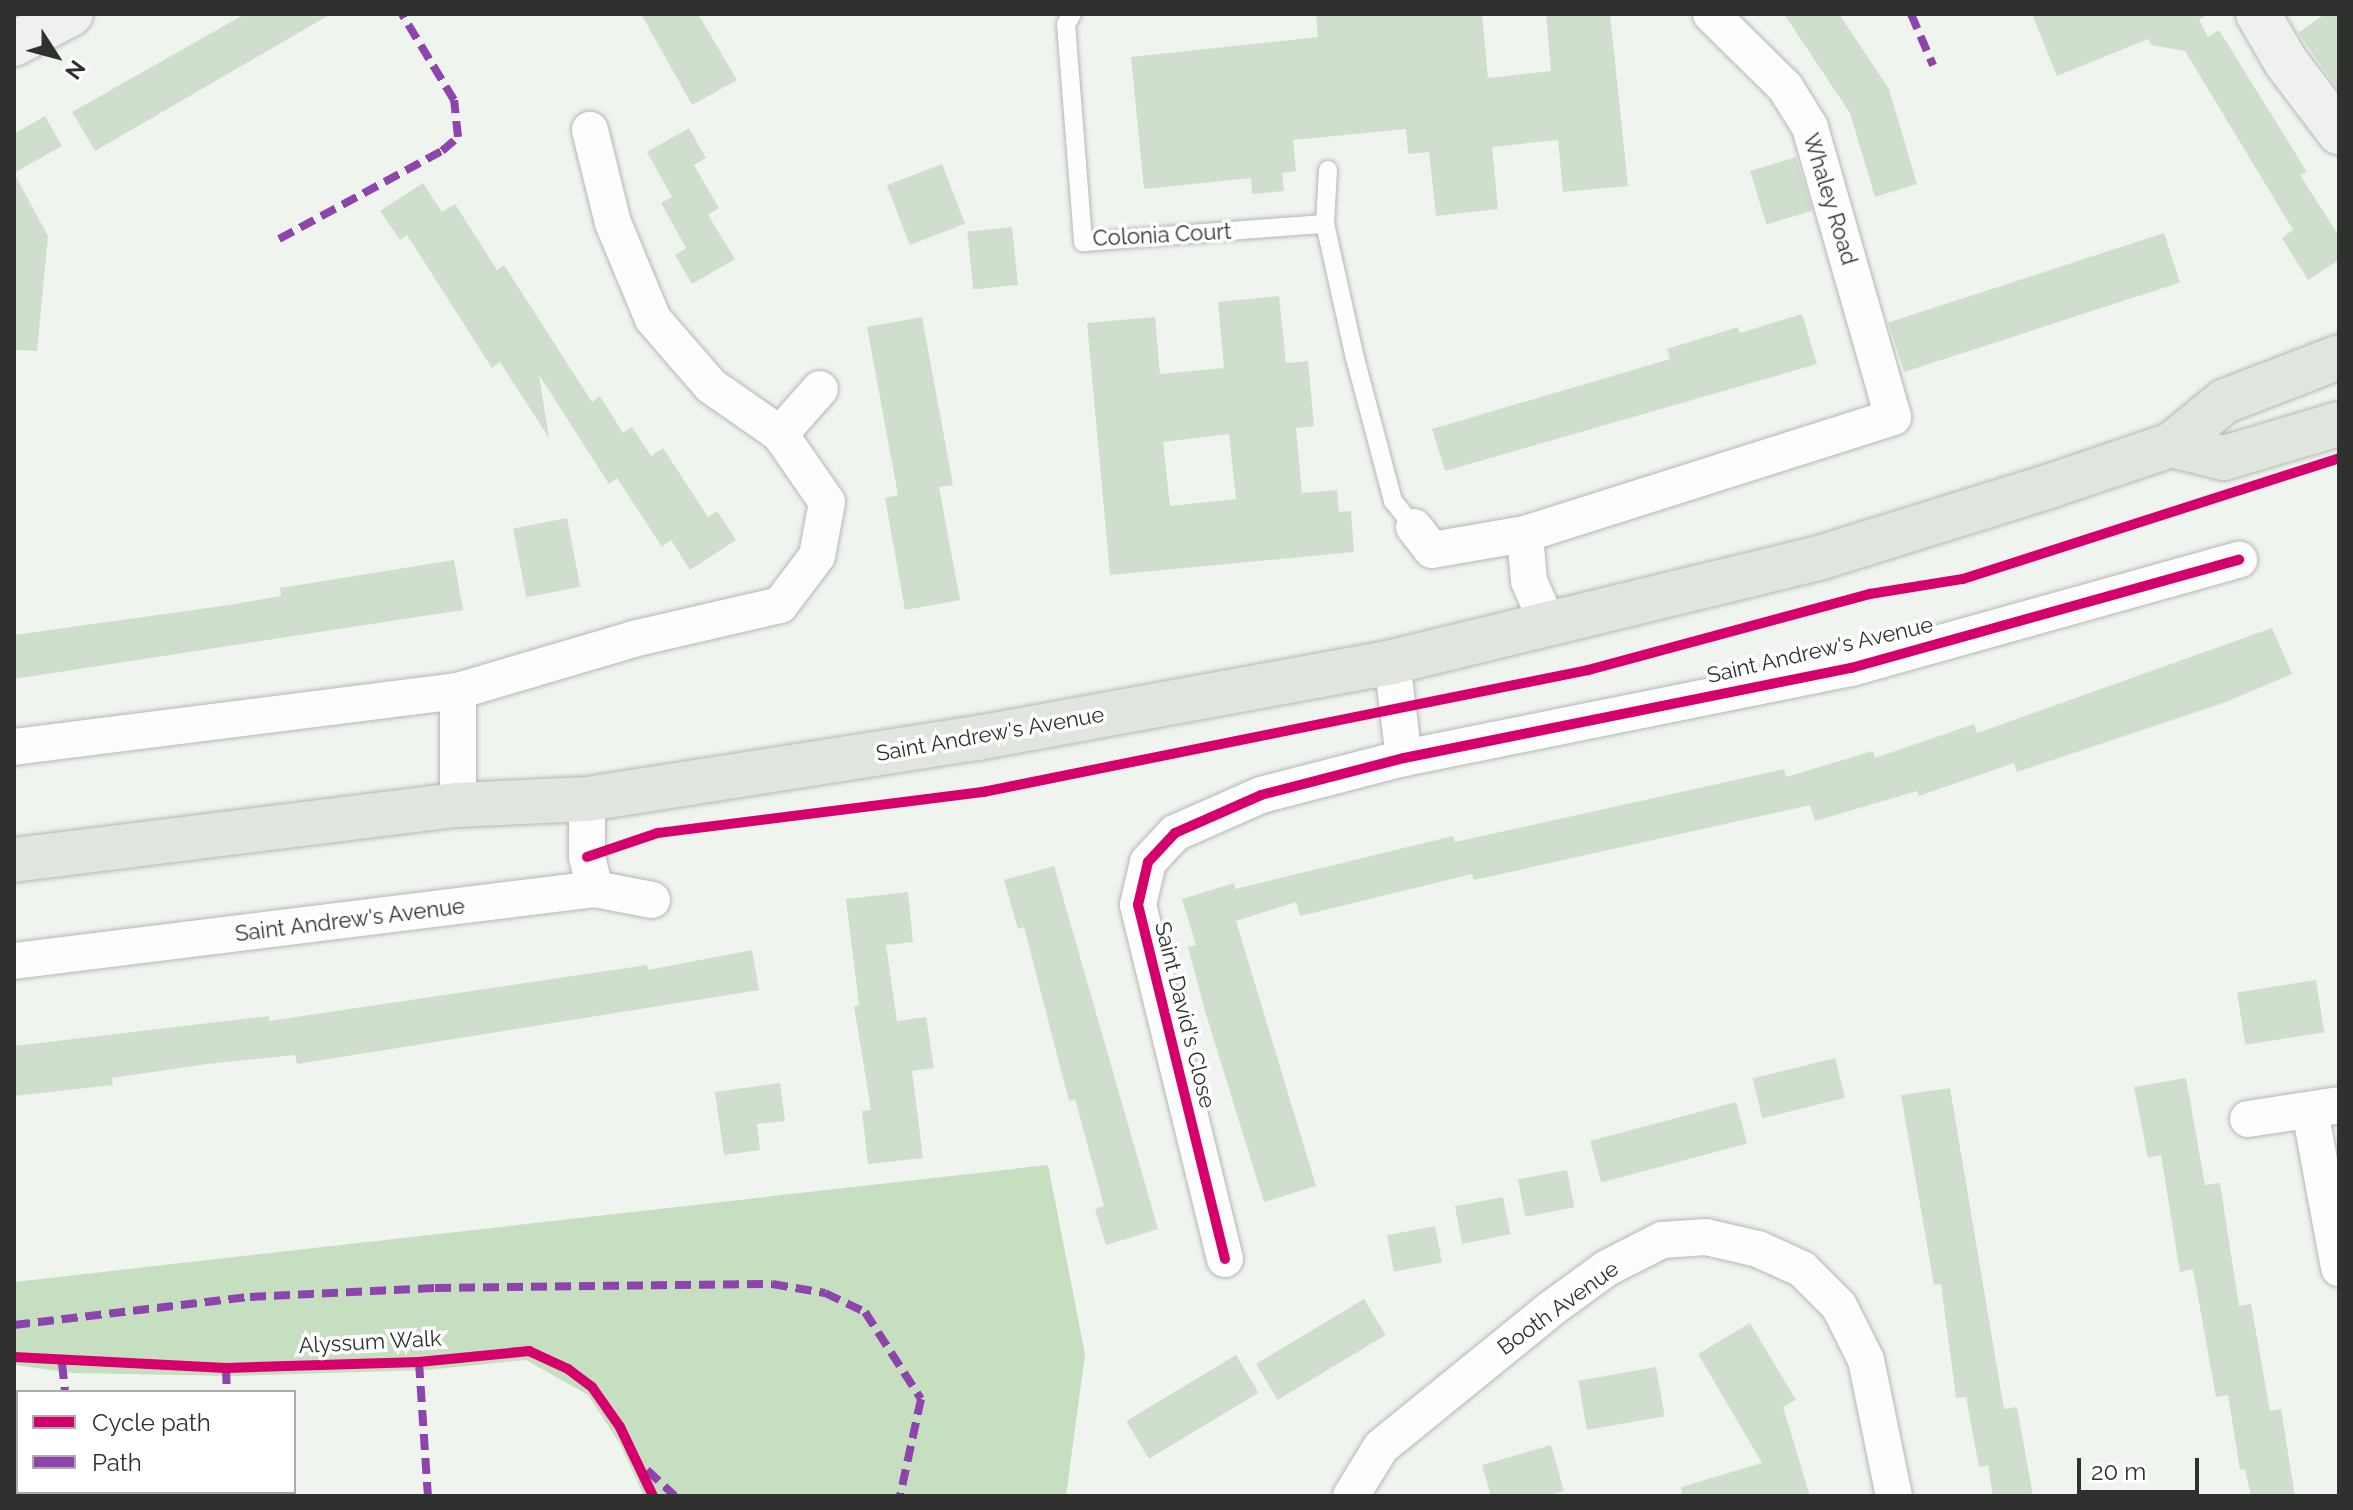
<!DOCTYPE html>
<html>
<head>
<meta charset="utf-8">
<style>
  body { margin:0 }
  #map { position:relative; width:2353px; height:1510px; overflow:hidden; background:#eff4ef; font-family:Raleway,sans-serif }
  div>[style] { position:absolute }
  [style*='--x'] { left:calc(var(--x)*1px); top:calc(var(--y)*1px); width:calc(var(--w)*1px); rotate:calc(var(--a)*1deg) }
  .green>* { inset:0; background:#c6dfc1 }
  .building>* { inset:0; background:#d0dfcd; transform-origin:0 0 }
  .roads { filter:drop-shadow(0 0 2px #b4b8b4) drop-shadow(0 0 2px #b4b8b4) }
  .lane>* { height:18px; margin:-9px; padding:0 9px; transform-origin:9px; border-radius:9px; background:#fdfdfd }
  .street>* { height:36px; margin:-18px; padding:0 18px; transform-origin:18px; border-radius:18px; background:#fdfdfd }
  .secondary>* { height:44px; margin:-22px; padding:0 22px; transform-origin:22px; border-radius:22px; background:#eef1ed }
  .primary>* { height:44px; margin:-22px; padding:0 22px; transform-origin:22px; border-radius:22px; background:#e0e6de }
  .quiet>* { height:8px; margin-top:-4px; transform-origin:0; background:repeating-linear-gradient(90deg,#8e44ad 0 16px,transparent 0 24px) }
  .cycleway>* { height:10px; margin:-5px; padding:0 5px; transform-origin:5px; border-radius:5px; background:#d6006c }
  span { translate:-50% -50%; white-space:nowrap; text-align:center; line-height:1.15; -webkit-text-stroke:7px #fff; paint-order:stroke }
  .street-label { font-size:22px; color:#2e312d }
  .frame { position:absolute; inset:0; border:16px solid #2e312d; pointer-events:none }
  .legend { position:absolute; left:16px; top:1390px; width:280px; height:104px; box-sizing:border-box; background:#fff; border:2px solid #abadab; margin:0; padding:10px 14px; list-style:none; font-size:24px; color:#2e312d }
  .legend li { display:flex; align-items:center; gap:16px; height:40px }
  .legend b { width:40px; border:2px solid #abadab }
  .north { position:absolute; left:16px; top:16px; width:80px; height:80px; -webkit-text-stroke:6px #fff; paint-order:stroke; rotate:126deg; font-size:22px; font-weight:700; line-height:32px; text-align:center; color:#2e312d }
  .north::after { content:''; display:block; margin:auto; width:28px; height:36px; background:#2e312d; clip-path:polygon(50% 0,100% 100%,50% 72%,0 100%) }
  .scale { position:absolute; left:2077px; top:1458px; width:122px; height:36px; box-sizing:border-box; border:4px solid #2e312d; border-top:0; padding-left:10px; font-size:24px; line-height:28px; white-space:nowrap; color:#2e312d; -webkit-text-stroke:6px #fff; paint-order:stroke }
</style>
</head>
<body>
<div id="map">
  <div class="green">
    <div style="clip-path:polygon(1048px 1165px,1085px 1354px,1066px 1496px,644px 1496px,620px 1444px,588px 1395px,526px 1360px,427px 1370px,232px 1376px,73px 1373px,14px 1365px,14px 1282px)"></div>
  </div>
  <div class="building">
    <div style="clip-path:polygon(245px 14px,331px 14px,95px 151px,72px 112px)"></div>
    <div style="clip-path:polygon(641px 14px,698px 14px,737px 80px,692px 105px)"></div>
    <div style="clip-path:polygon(1316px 14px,1482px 14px,1488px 78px,1551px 71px,1546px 14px,1610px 14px,1628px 186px,1563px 192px,1558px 140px,1492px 147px,1498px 209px,1436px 216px,1429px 152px,1408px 154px,1406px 129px,1293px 140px,1296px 171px,1282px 173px,1284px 191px,1252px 194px,1251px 178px,1144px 189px,1131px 57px,1318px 37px)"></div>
    <div style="clip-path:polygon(1784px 14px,1839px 14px,1889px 89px,1917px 184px,1875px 197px,1850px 113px)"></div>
    <div style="clip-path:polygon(2032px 14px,2207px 14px,2199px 20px,2208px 37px,2219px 30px,2307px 172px,2300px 175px,2339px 236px,2339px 260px,2308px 280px,2282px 238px,2293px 230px,2185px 51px,2151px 45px,2148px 39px,2057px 76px)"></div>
    <div style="clip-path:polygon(2325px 14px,2339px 14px,2339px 91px,2298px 33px)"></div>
    <div style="clip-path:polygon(45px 116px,62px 146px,14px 173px,14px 134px)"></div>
    <div style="clip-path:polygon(689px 128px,706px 158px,694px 165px,719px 208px,708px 215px,735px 259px,692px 284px,675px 255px,686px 248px,661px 203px,672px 197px,647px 152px)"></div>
    <div style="left:1796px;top:157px;width:56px;height:48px;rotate:73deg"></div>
    <div style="left:942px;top:164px;width:64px;height:59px;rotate:69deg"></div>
    <div style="clip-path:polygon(14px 173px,48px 236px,37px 351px,14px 350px)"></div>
    <div style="clip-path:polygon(423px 183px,442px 212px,455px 204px,497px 270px,504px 265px,592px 402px,600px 396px,623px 433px,632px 427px,651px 456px,663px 448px,708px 517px,717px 511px,736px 540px,690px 570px,671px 540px,662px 547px,617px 478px,609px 484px,539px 375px,549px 438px,500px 362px,492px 368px,407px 235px,400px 240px,380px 211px)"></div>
    <div style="left:1012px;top:227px;width:58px;height:45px;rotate:84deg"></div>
    <div style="left:2164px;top:233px;width:52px;height:290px;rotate:72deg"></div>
    <div style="clip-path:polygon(evenodd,1279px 296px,1286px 363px,1308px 361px,1314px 426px,1296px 428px,1302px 493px,1337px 490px,1339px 512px,1351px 511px,1354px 552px,1110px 575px,1087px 323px,1155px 317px,1160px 374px,1224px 368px,1218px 302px,1279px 296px,1229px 434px,1236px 499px,1170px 506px,1163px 442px,1229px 434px)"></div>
    <div style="clip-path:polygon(1802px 314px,1817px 364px,1445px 471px,1432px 429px,1670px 359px,1667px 349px,1738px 327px,1740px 333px)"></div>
    <div style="clip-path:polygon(922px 317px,953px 485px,939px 487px,960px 600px,905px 610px,885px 498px,898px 495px,867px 327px)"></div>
    <div style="left:567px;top:518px;width:70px;height:55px;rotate:79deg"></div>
    <div style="clip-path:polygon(454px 560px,463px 610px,14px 679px,14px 635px,229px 605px,281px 596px,280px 588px)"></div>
    <div style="clip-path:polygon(2272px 628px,2292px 674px,2226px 702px,2017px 772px,2014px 763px,1919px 796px,1917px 791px,1815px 821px,1810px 805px,1474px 880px,1472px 874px,1300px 916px,1296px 902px,1236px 921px,1316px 1186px,1264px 1202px,1205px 1011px,1188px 947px,1196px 945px,1182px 899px,1234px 883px,1235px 889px,1453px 836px,1455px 842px,1784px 769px,1786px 777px,1873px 751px,1875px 758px,1974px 724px,1977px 733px)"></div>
    <div style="clip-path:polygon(1054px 866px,1158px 1229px,1106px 1245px,1095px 1209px,1104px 1206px,1075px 1099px,1069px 1101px,1024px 927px,1018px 929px,1004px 880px)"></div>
    <div style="clip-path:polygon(908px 892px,913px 942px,886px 945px,897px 1021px,926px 1017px,934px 1068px,912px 1071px,923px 1158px,868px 1164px,862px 1111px,871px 1110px,854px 1006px,859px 1005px,846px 899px)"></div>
    <div style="clip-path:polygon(752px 950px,759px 990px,297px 1064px,295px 1055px,207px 1064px,112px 1078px,113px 1085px,14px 1096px,14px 1046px,269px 1016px,269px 1021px,647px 965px,648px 970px)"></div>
    <div style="left:2316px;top:980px;width:53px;height:80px;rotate:81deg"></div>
    <div style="left:1835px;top:1058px;width:41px;height:85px;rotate:76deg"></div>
    <div style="clip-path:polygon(2186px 1078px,2205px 1185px,2220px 1183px,2239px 1306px,2251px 1304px,2270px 1411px,2281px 1409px,2295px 1496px,2251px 1496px,2245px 1469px,2240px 1470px,2228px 1395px,2216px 1397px,2193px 1269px,2180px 1272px,2161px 1155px,2148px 1158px,2134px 1087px)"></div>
    <div style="clip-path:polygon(780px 1083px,785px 1121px,757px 1124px,760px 1150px,724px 1155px,715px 1092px)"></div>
    <div style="clip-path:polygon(1950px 1088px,2004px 1409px,2017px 1407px,2033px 1496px,1993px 1496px,1988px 1465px,1979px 1467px,1966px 1397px,1956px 1398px,1941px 1284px,1934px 1285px,1901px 1095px)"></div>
    <div style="left:1736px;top:1102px;width:43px;height:151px;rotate:75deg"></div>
    <div style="left:1567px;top:1170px;width:38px;height:50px;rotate:79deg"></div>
    <div style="left:1503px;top:1197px;width:38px;height:49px;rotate:79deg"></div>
    <div style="left:1435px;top:1226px;width:37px;height:49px;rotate:79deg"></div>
    <div style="left:1364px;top:1299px;width:42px;height:126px;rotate:59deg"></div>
    <div style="clip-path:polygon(1750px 1323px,1796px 1400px,1783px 1407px,1810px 1496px,1682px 1496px,1681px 1487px,1762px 1463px,1698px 1354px)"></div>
    <div style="left:1236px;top:1355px;width:44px;height:128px;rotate:59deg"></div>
    <div style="left:1656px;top:1367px;width:50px;height:79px;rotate:80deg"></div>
    <div style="clip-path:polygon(1551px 1445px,1564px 1491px,1545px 1496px,1491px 1496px,1482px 1465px)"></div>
  </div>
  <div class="roads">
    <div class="lane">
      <div style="--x:1072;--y:14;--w:12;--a:121"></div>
      <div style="--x:1066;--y:24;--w:219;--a:85.5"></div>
      <div style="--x:1083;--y:242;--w:243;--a:-4.3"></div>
      <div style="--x:1328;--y:170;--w:54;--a:93.2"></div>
      <div style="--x:1325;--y:224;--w:137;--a:77.4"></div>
      <div style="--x:1355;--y:358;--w:148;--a:75.1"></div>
      <div style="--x:1393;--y:501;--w:33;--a:51"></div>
    </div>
    <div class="street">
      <div style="--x:780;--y:434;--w:60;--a:-48.4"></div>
      <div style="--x:1414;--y:527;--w:29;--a:52"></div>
      <div style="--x:1432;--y:550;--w:94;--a:-9.8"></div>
      <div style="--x:1549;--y:627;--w:50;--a:-113.5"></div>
      <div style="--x:1529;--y:581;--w:47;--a:-94.9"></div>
      <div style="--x:1525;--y:534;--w:386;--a:-17.6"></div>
      <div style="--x:1893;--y:417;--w:302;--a:-106"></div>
      <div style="--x:1810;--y:127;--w:47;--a:-122"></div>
      <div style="--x:1785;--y:87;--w:104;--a:-135.4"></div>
      <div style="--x:1392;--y:662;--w:97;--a:82.9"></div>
      <div style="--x:458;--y:691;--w:114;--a:90"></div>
      <div style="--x:14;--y:747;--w:448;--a:-7.2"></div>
      <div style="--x:458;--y:691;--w:183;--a:-16.5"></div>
      <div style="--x:633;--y:639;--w:151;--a:-13"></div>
      <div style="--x:780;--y:605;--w:61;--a:-52.9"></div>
      <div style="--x:817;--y:556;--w:55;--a:-79.5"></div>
      <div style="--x:827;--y:502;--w:83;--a:-124.7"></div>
      <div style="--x:780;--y:434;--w:84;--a:-145.2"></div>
      <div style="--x:711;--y:386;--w:89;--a:-130.9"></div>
      <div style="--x:653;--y:319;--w:104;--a:-112.6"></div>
      <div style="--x:613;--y:223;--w:96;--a:-103.9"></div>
      <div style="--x:595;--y:889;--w:58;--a:10.9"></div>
      <div style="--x:14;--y:961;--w:585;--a:-7.06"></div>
      <div style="--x:595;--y:889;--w:33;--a:-104"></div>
      <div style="--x:587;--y:857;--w:58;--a:-90"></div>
      <div style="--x:2310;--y:1111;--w:160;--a:79.5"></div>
      <div style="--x:2248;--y:1119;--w:92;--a:-8.7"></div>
      <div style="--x:1225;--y:1259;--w:365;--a:-103.8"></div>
      <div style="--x:1138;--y:905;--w:44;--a:-76.9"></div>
      <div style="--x:1148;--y:862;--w:40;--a:-47"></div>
      <div style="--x:1175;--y:833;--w:94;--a:-23.8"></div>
      <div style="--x:1261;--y:795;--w:148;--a:-14.5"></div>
      <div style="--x:1404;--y:758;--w:456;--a:-11.4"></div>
      <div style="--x:1851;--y:668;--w:403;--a:-15.6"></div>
      <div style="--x:1351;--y:1496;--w:57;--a:-58.5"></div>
      <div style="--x:1381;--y:1447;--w:220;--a:-39.1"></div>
      <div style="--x:1552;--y:1308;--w:68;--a:-36"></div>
      <div style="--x:1607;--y:1268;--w:62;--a:-27"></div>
      <div style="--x:1662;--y:1240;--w:44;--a:-3.9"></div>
      <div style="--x:1706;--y:1237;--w:53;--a:13"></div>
      <div style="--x:1758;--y:1249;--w:48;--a:24.4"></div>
      <div style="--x:1802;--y:1269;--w:52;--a:45"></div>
      <div style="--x:1839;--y:1306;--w:60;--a:63.4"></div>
      <div style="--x:1866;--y:1360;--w:139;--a:78.4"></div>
    </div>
    <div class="secondary">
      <div style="--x:2258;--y:14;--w:56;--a:59.7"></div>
      <div style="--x:2286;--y:62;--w:88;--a:52.9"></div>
      <div style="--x:14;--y:44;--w:64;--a:-27.8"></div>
    </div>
    <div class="primary">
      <div style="--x:2171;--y:445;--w:55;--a:13.8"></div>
      <div style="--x:2224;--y:458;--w:120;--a:-16.5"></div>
      <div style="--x:14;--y:860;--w:447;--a:-7.1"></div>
      <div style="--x:458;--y:805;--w:129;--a:-2.7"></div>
      <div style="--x:587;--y:799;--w:396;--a:-8.9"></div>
      <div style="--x:978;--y:738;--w:421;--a:-10.4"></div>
      <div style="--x:1392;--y:662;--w:439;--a:-13.7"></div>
      <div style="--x:1819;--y:558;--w:242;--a:-17.3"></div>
      <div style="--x:2050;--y:486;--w:128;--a:-18.7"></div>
      <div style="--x:2171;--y:445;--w:70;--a:-39.2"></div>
      <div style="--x:2225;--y:401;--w:122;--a:-21.1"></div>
    </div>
  </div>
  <div class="quiet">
    <div style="--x:1911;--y:14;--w:56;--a:66.7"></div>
    <div style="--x:279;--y:239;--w:185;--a:-28.4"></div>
    <div style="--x:442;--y:151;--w:21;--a:-41"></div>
    <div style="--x:458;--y:137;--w:37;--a:-96"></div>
    <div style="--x:454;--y:100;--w:100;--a:-121.2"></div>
    <div style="--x:14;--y:1325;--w:238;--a:-6.8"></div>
    <div style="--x:250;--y:1297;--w:185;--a:-2.8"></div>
    <div style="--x:435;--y:1288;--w:337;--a:-0.7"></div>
    <div style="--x:772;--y:1284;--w:54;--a:9.6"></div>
    <div style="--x:825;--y:1293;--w:44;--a:25.4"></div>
    <div style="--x:865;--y:1312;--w:103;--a:57.2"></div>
    <div style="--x:921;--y:1399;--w:99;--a:102.2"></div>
    <div style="--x:419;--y:1362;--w:134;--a:86.2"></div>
    <div style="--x:62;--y:1363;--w:29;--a:84"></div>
    <div style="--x:226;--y:1368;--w:24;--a:88"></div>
    <div style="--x:647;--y:1470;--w:38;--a:43"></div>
    <div style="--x:74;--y:1492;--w:4;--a:90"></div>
    <div style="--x:229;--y:1492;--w:4;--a:90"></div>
  </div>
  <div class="cycleway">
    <div style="--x:587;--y:857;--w:75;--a:-18.7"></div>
    <div style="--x:658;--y:833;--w:328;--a:-7.2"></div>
    <div style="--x:983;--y:792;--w:617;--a:-11.4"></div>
    <div style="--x:1588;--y:670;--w:292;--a:-15.1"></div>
    <div style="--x:1870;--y:594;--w:94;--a:-9.2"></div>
    <div style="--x:1963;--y:579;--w:395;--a:-17.8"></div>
    <div style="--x:1225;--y:1259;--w:365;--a:-103.8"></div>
    <div style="--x:1138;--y:905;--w:44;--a:-76.9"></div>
    <div style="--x:1148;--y:862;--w:40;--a:-47"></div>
    <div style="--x:1175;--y:833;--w:94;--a:-23.8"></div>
    <div style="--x:1261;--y:795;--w:148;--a:-14.5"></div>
    <div style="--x:1404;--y:758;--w:456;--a:-11.4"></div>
    <div style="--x:1851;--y:668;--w:403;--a:-15.6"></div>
    <div style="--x:14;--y:1357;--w:212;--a:3"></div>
    <div style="--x:226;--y:1368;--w:193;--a:-1.8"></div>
    <div style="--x:419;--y:1362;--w:111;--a:-5.7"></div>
    <div style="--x:529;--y:1351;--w:43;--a:24.8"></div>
    <div style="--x:568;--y:1369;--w:30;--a:37"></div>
    <div style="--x:592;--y:1387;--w:49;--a:55"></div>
    <div style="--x:620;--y:1427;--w:76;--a:64.4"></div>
  </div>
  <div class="street-label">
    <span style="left:1830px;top:199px;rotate:73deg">Whaley Road</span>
    <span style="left:1162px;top:235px;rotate:-3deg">Colonia Court</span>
    <span style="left:1820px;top:650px;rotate:-13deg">Saint Andrew's Avenue</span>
    <span style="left:990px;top:734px;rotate:-10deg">Saint Andrew's Avenue</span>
    <span style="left:350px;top:920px;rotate:-7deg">Saint Andrew's Avenue</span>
    <span style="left:1185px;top:1015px;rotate:76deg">Saint David's Close</span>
    <span style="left:1558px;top:1308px;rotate:-36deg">Booth Avenue</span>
    <span style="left:370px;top:1342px;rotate:-3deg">Alyssum Walk</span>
  </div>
  <div class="frame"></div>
  <ul class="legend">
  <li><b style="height:10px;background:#d6006c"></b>Cycle path</li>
  <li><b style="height:10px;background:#8e44ad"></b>Path</li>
  </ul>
  <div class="north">N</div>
  <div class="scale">20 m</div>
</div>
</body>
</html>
